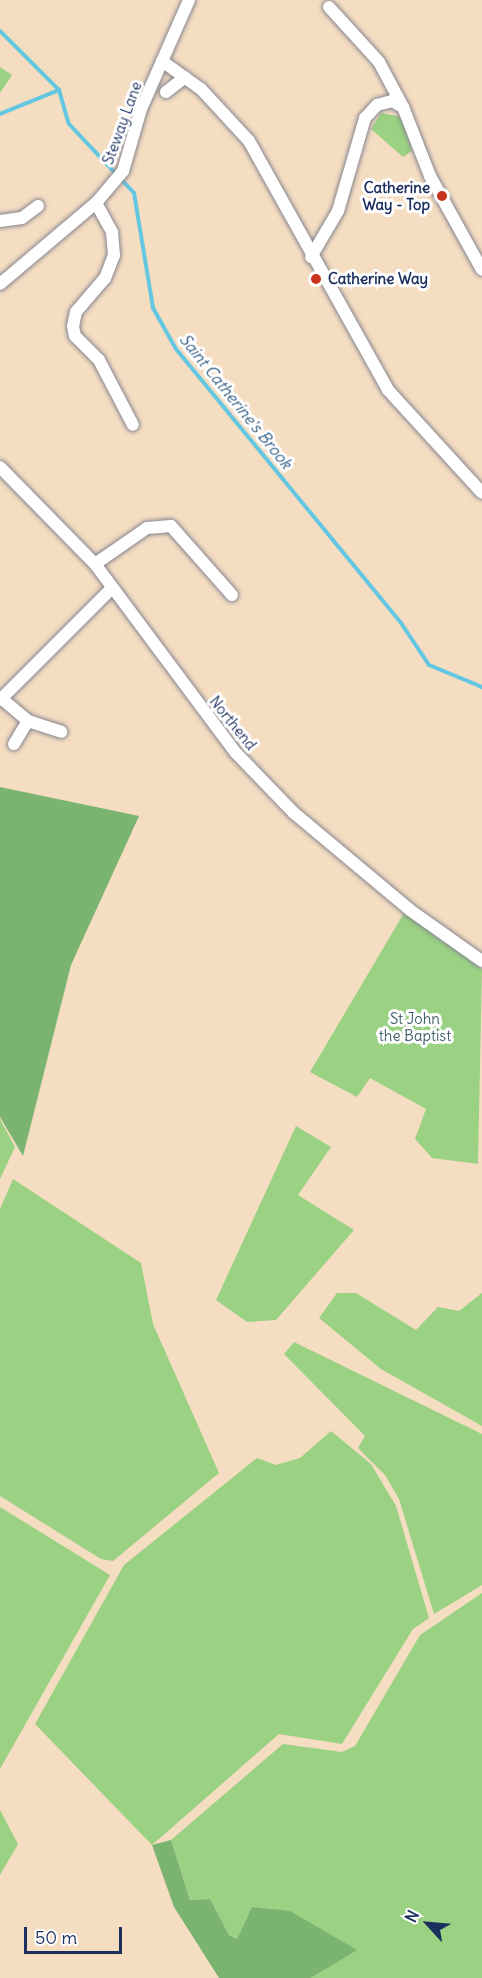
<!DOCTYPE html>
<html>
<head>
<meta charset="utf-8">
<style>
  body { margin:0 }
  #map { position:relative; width:482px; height:1978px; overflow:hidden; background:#f5ddc2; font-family:Delius,sans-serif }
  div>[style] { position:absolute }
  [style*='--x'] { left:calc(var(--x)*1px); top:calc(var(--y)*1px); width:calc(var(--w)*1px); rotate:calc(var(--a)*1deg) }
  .green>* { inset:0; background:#9ad183 }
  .forest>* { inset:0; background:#7bb371 }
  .stream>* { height:4px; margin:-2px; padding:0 2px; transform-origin:2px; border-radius:2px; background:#64c7e1 }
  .roads { filter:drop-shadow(0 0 2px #888690) drop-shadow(0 0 2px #888690) }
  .street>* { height:12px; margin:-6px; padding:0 6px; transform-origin:6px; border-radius:6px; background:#fff }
  .dots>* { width:16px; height:16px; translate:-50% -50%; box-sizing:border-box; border:3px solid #fff; border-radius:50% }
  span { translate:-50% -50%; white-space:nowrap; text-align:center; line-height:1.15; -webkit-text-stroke:6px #fff; paint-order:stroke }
  .street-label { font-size:15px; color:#1b2f5e }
  .poi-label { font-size:15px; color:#1b2f5e; font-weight:700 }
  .right { translate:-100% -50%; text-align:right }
  .left { translate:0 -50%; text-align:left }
  .park-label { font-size:15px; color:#416069 }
  .water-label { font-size:16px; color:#315d85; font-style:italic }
  .north { position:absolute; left:398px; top:1894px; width:60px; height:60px; -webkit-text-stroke:4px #fff; paint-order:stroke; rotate:296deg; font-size:16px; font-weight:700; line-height:24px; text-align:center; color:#1b2f5e }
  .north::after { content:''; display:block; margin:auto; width:21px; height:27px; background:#1b2f5e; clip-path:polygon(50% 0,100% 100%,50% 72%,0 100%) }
  .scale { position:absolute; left:24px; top:1927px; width:98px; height:27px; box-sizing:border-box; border:3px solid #1b2f5e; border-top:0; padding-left:8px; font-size:18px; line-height:21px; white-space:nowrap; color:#1b2f5e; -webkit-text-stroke:4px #fff; paint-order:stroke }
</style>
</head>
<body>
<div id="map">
  <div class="green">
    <div style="clip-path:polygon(0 67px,12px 75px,0 93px)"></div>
    <div style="clip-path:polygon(381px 113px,402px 117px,412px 151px,403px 157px,371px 129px)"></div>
    <div style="clip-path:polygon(404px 913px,482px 969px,478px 1164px,432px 1158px,415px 1139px,426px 1109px,370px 1078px,357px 1097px,310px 1072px)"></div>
    <div style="clip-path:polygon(0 1119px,15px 1147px,0 1179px)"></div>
    <div style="clip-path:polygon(296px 1126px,331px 1147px,298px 1195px,354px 1230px,276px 1320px,247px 1322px,216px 1300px)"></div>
    <div style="clip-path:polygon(13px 1179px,141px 1263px,153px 1324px,219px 1473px,113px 1561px,101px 1559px,0 1496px,0 1209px)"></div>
    <div style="clip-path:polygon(337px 1293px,356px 1293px,416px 1330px,438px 1307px,459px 1311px,482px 1293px,482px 1426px,381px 1369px,319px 1318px)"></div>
    <div style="clip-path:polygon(294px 1342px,482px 1434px,482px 1585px,434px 1614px,399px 1499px,385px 1475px,358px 1448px,365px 1436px,284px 1354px)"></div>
    <div style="clip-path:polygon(331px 1431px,371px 1464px,396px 1506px,429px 1618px,413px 1629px,342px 1744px,279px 1734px,152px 1845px,35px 1724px,124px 1565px,257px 1458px,276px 1465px,300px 1458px)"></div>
    <div style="clip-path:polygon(0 1507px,110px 1575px,0 1769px)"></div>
    <div style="clip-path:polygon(482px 1593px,482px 1978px,311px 1978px,356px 1950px,252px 1907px,237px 1939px,229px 1935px,210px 1899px,190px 1900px,171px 1840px,283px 1744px,342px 1752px,355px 1746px,420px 1635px)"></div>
    <div style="clip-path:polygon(0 1810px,18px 1844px,0 1875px)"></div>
  </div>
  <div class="forest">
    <div style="clip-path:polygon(0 787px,139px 816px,71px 965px,23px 1156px,0 1117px)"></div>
    <div style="clip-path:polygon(171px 1840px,190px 1900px,210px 1899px,229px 1935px,237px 1939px,252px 1907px,290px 1911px,357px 1950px,311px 1978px,219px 1978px,174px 1907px,152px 1845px)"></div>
  </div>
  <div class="stream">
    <div style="--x:0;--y:31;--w:83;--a:45"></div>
    <div style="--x:59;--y:90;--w:35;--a:74"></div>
    <div style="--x:69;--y:124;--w:95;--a:46.7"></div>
    <div style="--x:134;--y:193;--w:117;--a:80.6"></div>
    <div style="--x:153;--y:308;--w:47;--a:60.7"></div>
    <div style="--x:176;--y:349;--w:355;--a:50.6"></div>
    <div style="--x:401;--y:623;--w:50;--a:56.3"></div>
    <div style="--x:429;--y:665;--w:57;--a:22.5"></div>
    <div style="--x:0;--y:114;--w:64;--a:-22.1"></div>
  </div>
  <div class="roads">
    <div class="street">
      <div style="--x:329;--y:7;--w:74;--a:47.7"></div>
      <div style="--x:379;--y:62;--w:51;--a:61.9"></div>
      <div style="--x:162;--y:61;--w:48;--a:35.7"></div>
      <div style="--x:201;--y:89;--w:71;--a:47.3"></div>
      <div style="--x:249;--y:141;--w:285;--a:60.8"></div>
      <div style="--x:388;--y:390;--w:139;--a:47.6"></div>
      <div style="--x:166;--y:92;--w:24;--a:-38"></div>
      <div style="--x:96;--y:203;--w:33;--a:61"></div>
      <div style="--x:112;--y:232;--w:23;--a:85"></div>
      <div style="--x:114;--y:255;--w:25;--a:111"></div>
      <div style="--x:105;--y:278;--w:45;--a:130.5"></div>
      <div style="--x:76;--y:312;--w:14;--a:102"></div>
      <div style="--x:73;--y:326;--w:10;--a:79"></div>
      <div style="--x:75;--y:336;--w:34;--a:45"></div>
      <div style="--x:99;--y:360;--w:73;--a:62.4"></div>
      <div style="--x:0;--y:221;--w:22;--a:-8"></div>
      <div style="--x:22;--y:218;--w:20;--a:-37"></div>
      <div style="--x:311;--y:257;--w:53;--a:-59.6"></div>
      <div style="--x:338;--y:211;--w:97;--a:-73.8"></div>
      <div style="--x:365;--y:118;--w:18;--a:-47"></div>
      <div style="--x:377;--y:105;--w:16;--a:-15"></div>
      <div style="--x:392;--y:101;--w:13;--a:29"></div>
      <div style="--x:403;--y:107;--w:74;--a:68.6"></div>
      <div style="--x:430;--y:176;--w:107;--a:61"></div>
      <div style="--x:0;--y:284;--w:126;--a:-40.2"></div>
      <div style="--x:96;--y:203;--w:42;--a:-49.8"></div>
      <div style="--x:123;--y:171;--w:65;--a:-73.8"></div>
      <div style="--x:141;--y:109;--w:119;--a:-66.2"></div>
      <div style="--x:0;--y:467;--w:136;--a:45.6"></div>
      <div style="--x:95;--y:564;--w:236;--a:53.3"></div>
      <div style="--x:236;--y:753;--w:83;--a:46"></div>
      <div style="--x:294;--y:813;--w:151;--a:39.9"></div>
      <div style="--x:410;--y:910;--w:88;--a:35.3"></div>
      <div style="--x:95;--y:564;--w:63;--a:-34.7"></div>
      <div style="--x:147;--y:528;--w:24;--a:-5"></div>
      <div style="--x:171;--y:526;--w:92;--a:48.5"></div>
      <div style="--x:2;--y:699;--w:34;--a:40"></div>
      <div style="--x:28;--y:721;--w:35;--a:18"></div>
      <div style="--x:0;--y:700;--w:156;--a:-45"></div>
      <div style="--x:14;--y:744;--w:27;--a:-59"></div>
    </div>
  </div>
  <div class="dots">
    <div style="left:442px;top:196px;background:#c8321e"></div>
    <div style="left:316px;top:279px;background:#c8321e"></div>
  </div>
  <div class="street-label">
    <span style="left:122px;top:123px;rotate:-70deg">Steway Lane</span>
    <span style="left:233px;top:723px;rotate:51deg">Northend</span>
  </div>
  <div class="poi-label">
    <span class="right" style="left:430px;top:196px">Catherine<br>Way - Top</span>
    <span class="left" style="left:328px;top:279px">Catherine Way</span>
  </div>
  <div class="park-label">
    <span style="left:415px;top:1027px">St John<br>the Baptist</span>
  </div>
  <div class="water-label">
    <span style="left:236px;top:401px;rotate:51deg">Saint Catherine's Brook</span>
  </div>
  <div class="north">N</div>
  <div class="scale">50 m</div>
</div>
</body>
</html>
